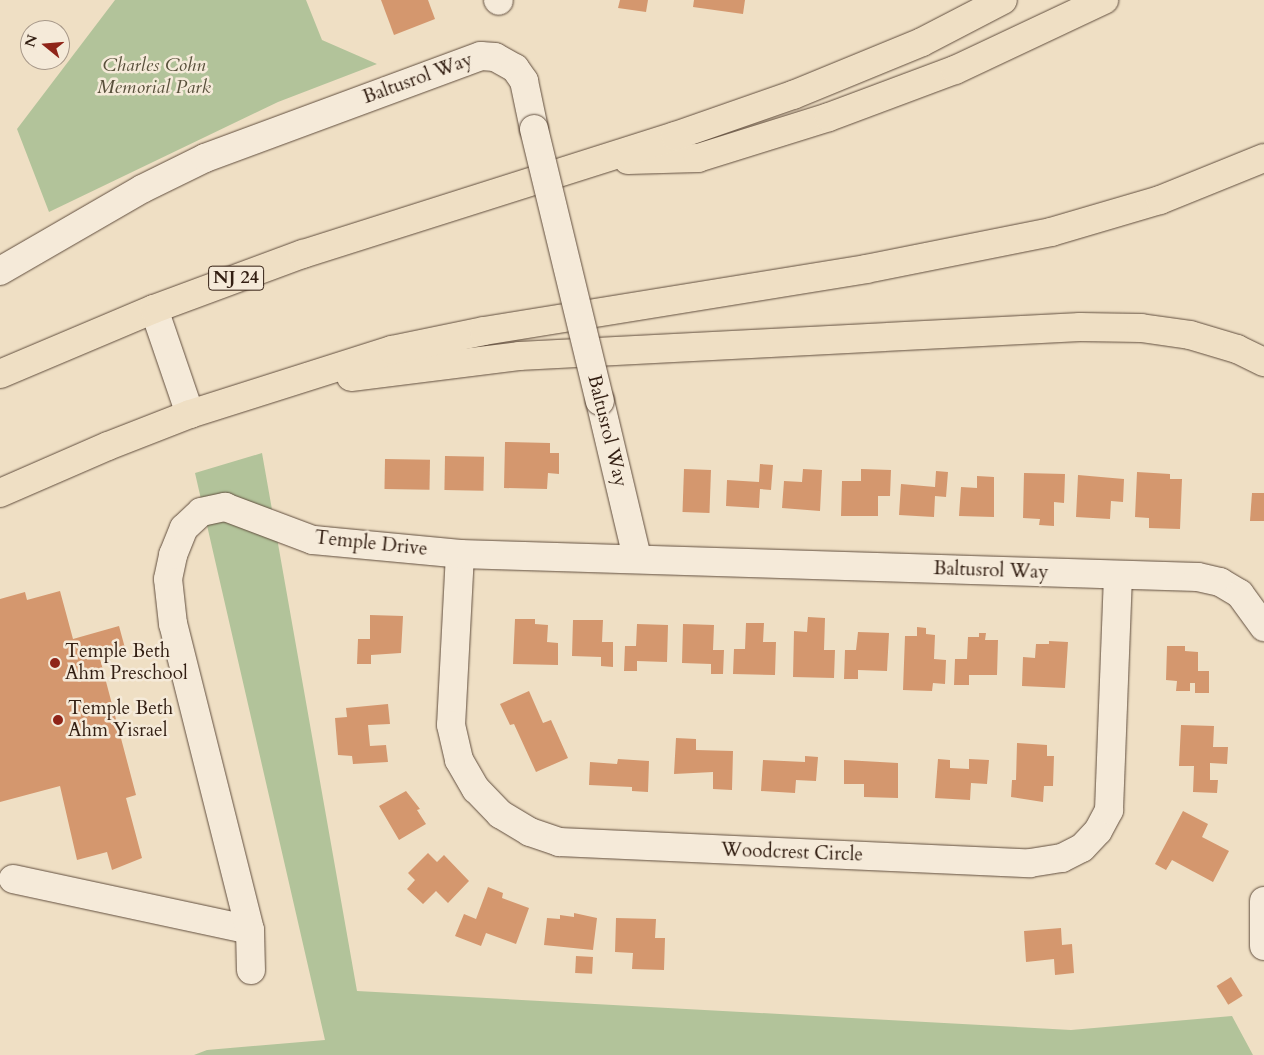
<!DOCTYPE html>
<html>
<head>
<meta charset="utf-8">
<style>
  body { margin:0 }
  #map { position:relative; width:1264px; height:1055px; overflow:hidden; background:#efdfc4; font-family:Cardo,serif }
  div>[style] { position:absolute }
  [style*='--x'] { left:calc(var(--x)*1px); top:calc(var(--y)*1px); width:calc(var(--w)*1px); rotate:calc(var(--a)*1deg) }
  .green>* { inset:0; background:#b2c39a }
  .building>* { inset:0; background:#d4976e; transform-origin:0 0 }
  .roads { filter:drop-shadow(0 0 1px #614e3e) drop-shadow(0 0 1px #614e3e) }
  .minor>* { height:28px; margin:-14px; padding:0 14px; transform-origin:14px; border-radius:14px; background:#f5ead9 }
  .highway>* { height:28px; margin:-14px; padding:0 14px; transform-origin:14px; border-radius:14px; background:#efdfc4 }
  .bridges { filter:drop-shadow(0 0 1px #614e3e) drop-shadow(0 0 1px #614e3e) }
  .minor-bridge>* { height:28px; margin:-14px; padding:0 14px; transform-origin:14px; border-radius:14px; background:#f5ead9 }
  .dots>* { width:14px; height:14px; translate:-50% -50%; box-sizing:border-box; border:2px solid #f5ead9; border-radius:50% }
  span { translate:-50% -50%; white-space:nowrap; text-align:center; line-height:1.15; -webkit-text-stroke:5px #f5ead9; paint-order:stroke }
  .shield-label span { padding:1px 4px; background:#f5ead9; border:1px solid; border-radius:4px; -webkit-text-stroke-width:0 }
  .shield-label { font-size:18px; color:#321e12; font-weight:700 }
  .park-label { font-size:19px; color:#58503b; font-style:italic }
  .street-label { font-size:19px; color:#321e12 }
  .poi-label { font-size:19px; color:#321e12 }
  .left { translate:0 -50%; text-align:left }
  .north { position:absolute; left:20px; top:20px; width:50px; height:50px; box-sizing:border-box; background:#f5ead9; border:1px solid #a79889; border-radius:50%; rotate:287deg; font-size:14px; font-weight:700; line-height:20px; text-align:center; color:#321e12 }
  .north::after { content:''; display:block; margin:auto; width:18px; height:22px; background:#8f2418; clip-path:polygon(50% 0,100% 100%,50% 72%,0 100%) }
</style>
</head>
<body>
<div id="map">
  <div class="green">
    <div style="clip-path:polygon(115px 0,306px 0,322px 40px,377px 64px,278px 102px,49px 212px,17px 129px)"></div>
    <div style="clip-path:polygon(262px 453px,357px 991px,1071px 1030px,1232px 1016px,1253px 1055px,194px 1055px,207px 1050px,325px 1040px,195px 473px)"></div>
  </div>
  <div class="building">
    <div style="clip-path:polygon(381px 0,428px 0,435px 19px,394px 35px)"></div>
    <div style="clip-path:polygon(620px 0,648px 0,646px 12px,618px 8px)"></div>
    <div style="clip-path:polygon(694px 0,745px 0,743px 14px,693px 7px)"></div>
    <div style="clip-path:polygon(505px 442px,550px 443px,550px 453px,559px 453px,559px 474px,548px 473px,547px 489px,504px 488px)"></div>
    <div style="left:445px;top:456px;width:39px;height:34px;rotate:1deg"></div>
    <div style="left:385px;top:459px;width:45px;height:30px;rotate:1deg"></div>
    <div style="clip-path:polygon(760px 464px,773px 465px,771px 490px,760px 489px,759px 508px,726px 506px,727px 480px,759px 482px)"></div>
    <div style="left:684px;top:469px;width:27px;height:43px;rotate:2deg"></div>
    <div style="clip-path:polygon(803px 469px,822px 470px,820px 511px,782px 508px,784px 481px,802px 482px)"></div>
    <div style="clip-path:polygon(861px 469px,891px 470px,890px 496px,878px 496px,878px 516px,841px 516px,842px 481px,861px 481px)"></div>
    <div style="clip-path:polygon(936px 471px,948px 472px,946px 497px,935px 496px,934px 517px,899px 515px,901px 484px,935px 487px)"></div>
    <div style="clip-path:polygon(1137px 472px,1170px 474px,1170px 479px,1182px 479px,1180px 529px,1149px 528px,1149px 518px,1135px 517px)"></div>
    <div style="clip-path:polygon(1024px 473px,1065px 474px,1064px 503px,1054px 502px,1054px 526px,1039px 525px,1040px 519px,1023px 518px)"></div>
    <div style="clip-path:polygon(1078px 475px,1124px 479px,1123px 502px,1111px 501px,1110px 519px,1076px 517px)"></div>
    <div style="clip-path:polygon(977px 476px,994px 477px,994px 517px,959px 516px,961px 487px,977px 488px)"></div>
    <div style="clip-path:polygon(1252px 493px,1264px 493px,1264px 521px,1250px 521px)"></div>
    <div style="clip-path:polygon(60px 591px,73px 639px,119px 626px,125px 648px,99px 655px,136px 795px,126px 798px,142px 858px,112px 870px,107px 852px,77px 860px,60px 786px,0 802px,0 599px,25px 592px,27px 600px)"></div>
    <div style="clip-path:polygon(370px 615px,403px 616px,401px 653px,371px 655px,371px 664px,357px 664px,358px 639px,370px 639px)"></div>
    <div style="clip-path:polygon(808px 617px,825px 618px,824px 650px,835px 650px,834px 678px,793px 677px,794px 631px,807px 632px)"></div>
    <div style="clip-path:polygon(515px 619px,535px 619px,535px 624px,548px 625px,547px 642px,558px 643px,558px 665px,513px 664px)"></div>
    <div style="clip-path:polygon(573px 620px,603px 620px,602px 642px,613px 642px,613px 667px,601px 666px,601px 657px,572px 656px)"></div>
    <div style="clip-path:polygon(746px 623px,764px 623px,763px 642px,776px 642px,775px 675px,733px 674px,734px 649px,745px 649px)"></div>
    <div style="clip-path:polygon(637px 624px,668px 625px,667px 662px,637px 661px,637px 671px,624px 671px,625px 646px,636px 646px)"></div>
    <div style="clip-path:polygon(683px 624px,714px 625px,713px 650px,724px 650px,723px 674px,711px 674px,711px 664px,682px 663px)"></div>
    <div style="clip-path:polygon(917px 627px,926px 628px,926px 634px,935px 635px,934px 659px,946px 660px,945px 684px,933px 683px,932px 691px,903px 690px,905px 636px,917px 636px)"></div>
    <div style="clip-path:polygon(858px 632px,889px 633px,887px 671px,858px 670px,858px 679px,844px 679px,845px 650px,856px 650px)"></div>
    <div style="clip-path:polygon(979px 633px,986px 633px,985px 640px,998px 640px,997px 675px,969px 675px,969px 685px,954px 685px,955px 659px,967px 659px,968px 637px,979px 637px)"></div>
    <div style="clip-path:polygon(1049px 641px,1068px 642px,1065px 688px,1022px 686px,1023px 657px,1035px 658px,1036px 644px,1049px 644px)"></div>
    <div style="clip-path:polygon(1167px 646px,1185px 646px,1185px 651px,1198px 652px,1198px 671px,1209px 671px,1209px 693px,1195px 693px,1195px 683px,1190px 683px,1190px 691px,1176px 691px,1177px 681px,1166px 680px)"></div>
    <div style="clip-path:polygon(529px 691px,543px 723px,551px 720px,568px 758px,536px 772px,514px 724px,510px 725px,500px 704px)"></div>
    <div style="clip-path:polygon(388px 704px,390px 724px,368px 725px,370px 746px,386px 745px,388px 762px,353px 764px,352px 756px,338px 755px,335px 718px,347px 717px,346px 708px)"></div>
    <div style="clip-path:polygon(1181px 725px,1214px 726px,1213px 747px,1228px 747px,1227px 764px,1210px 763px,1210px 780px,1218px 780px,1217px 793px,1193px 792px,1194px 766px,1179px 766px)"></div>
    <div style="clip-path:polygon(676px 738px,696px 739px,696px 750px,733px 751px,732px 790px,713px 789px,713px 772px,674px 774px)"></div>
    <div style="clip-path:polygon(1017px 743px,1047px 745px,1047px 756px,1054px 756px,1053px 786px,1044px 786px,1043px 802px,1011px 797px,1012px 780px,1016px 780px)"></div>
    <div style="clip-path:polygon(805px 756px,818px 757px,816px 781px,796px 780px,795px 793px,761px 791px,763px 760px,805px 762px)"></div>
    <div style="clip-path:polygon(618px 759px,649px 761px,648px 792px,632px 791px,632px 787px,589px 785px,590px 762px,617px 764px)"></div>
    <div style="clip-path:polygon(938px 759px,950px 760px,950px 768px,969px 769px,969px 759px,989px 760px,987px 784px,971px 783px,970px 800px,935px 798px)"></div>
    <div style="clip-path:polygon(844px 760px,898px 763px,898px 798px,864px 797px,864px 784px,844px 784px)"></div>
    <div style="clip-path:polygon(406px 791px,420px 809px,417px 810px,426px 824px,399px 840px,379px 806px)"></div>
    <div style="clip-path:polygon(1183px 811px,1208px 824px,1202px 837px,1229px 851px,1213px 882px,1172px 860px,1166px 870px,1155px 864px)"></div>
    <div style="clip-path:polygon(428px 853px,437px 862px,444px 855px,469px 881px,448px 903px,436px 891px,423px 904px,407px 889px,415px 880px,408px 873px)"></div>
    <div style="clip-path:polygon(488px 887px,503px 893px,502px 898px,529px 908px,516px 944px,486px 933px,481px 946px,455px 936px,464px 914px,476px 919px)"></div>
    <div style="clip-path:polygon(574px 913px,597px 918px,593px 950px,544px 945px,547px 918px,560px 919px,560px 915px,574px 917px)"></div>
    <div style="clip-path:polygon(616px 918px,656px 919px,655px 938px,665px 938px,664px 970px,632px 969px,633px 953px,615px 952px)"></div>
    <div style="clip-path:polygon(1061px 928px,1062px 945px,1072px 944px,1074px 973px,1055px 975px,1054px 959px,1026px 962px,1024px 931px)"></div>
    <div style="left:576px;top:956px;width:17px;height:17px;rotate:3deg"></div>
    <div style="left:1231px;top:977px;width:22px;height:17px;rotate:58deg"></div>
  </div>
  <div class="roads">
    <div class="minor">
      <div style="--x:498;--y:0;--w:1;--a:45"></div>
      <div style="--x:0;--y:271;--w:164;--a:-30"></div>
      <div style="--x:142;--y:189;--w:70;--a:-26.2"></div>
      <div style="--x:205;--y:158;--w:294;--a:-20.3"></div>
      <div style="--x:481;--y:56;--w:14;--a:4"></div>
      <div style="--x:495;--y:57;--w:23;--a:29"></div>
      <div style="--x:515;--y:68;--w:16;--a:55"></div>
      <div style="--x:524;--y:81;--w:49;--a:78.2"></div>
      <div style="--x:154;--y:309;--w:111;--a:71.1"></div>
      <div style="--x:600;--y:401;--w:161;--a:76.7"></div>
      <div style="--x:460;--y:554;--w:171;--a:93"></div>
      <div style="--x:451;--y:725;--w:36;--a:77"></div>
      <div style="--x:459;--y:760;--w:34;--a:60"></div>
      <div style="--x:476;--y:789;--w:35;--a:46"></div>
      <div style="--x:500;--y:814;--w:35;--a:31"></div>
      <div style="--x:530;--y:832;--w:31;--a:19"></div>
      <div style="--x:559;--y:842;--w:471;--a:2.6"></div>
      <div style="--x:1030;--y:863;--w:32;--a:-9"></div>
      <div style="--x:1062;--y:858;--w:22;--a:-27"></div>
      <div style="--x:1082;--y:848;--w:23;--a:-47"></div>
      <div style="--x:1098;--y:831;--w:24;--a:-62"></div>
      <div style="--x:1109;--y:810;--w:235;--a:-87.8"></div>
      <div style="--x:13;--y:879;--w:242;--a:12.1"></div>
      <div style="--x:250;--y:930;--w:40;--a:88.6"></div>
      <div style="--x:1264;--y:901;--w:45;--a:90"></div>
      <div style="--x:250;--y:930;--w:316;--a:-104.1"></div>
      <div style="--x:173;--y:624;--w:45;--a:-96.3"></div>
      <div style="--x:168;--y:579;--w:25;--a:-78"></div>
      <div style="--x:173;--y:555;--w:29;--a:-68"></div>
      <div style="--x:184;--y:528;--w:23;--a:-43"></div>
      <div style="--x:201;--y:512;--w:25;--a:-12"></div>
      <div style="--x:225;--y:507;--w:94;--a:20.6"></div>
      <div style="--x:313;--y:540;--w:148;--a:5.4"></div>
      <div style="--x:460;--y:554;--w:738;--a:1.79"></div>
      <div style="--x:1198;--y:577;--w:23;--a:13"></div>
      <div style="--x:1220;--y:582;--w:23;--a:31"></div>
      <div style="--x:1240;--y:594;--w:41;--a:54"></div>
    </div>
    <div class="highway">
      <div style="--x:628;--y:160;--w:70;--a:-1.6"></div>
      <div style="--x:698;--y:158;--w:137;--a:-17.4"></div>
      <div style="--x:829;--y:117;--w:134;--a:-20.5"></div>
      <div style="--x:955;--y:70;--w:165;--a:-25.2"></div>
      <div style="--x:0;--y:374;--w:167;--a:-22.9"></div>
      <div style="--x:154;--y:309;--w:159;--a:-20.3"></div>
      <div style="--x:303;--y:254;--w:390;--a:-17.6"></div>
      <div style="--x:675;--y:136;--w:125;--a:-19.2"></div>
      <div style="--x:793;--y:95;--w:139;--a:-22.3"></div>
      <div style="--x:922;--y:42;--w:91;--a:-27.4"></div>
      <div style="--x:351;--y:377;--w:169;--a:-7.1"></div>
      <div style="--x:519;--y:356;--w:562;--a:-2.96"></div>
      <div style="--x:1080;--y:327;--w:61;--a:0.9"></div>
      <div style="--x:1141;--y:328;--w:49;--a:8.1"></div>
      <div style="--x:1190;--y:335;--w:49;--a:16.6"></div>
      <div style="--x:1237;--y:349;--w:30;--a:26"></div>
      <div style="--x:0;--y:493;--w:118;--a:-23.5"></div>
      <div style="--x:108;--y:446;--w:88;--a:-21.3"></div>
      <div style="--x:190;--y:414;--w:212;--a:-17.6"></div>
      <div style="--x:392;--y:350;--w:94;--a:-11.7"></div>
      <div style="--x:484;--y:331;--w:387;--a:-9.2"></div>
      <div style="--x:866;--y:269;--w:189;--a:-11.3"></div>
      <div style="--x:1051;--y:232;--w:114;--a:-16.4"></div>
      <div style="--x:1160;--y:200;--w:112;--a:-22"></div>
    </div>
  </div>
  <div class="bridges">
    <div class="minor-bridge">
      <div style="--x:534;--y:129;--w:280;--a:76.4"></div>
    </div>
  </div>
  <div class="dots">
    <div style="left:55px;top:663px;background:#8f2418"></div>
    <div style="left:58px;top:720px;background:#8f2418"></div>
  </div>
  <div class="shield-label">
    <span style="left:236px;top:278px">NJ 24</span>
  </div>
  <div class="park-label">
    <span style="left:154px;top:77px">Charles Cohn<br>Memorial Park</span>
  </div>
  <div class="street-label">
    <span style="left:418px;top:79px;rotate:-20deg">Baltusrol Way</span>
    <span style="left:607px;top:431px;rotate:76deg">Baltusrol Way</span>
    <span style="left:371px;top:544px;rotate:6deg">Temple Drive</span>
    <span style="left:991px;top:571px;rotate:2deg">Baltusrol Way</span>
    <span style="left:792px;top:853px;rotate:2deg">Woodcrest Circle</span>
  </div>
  <div class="poi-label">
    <span class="left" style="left:65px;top:663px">Temple Beth<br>Ahm Preschool</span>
    <span class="left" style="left:68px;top:720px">Temple Beth<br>Ahm Yisrael</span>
  </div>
  <div class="north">N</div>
</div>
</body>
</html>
